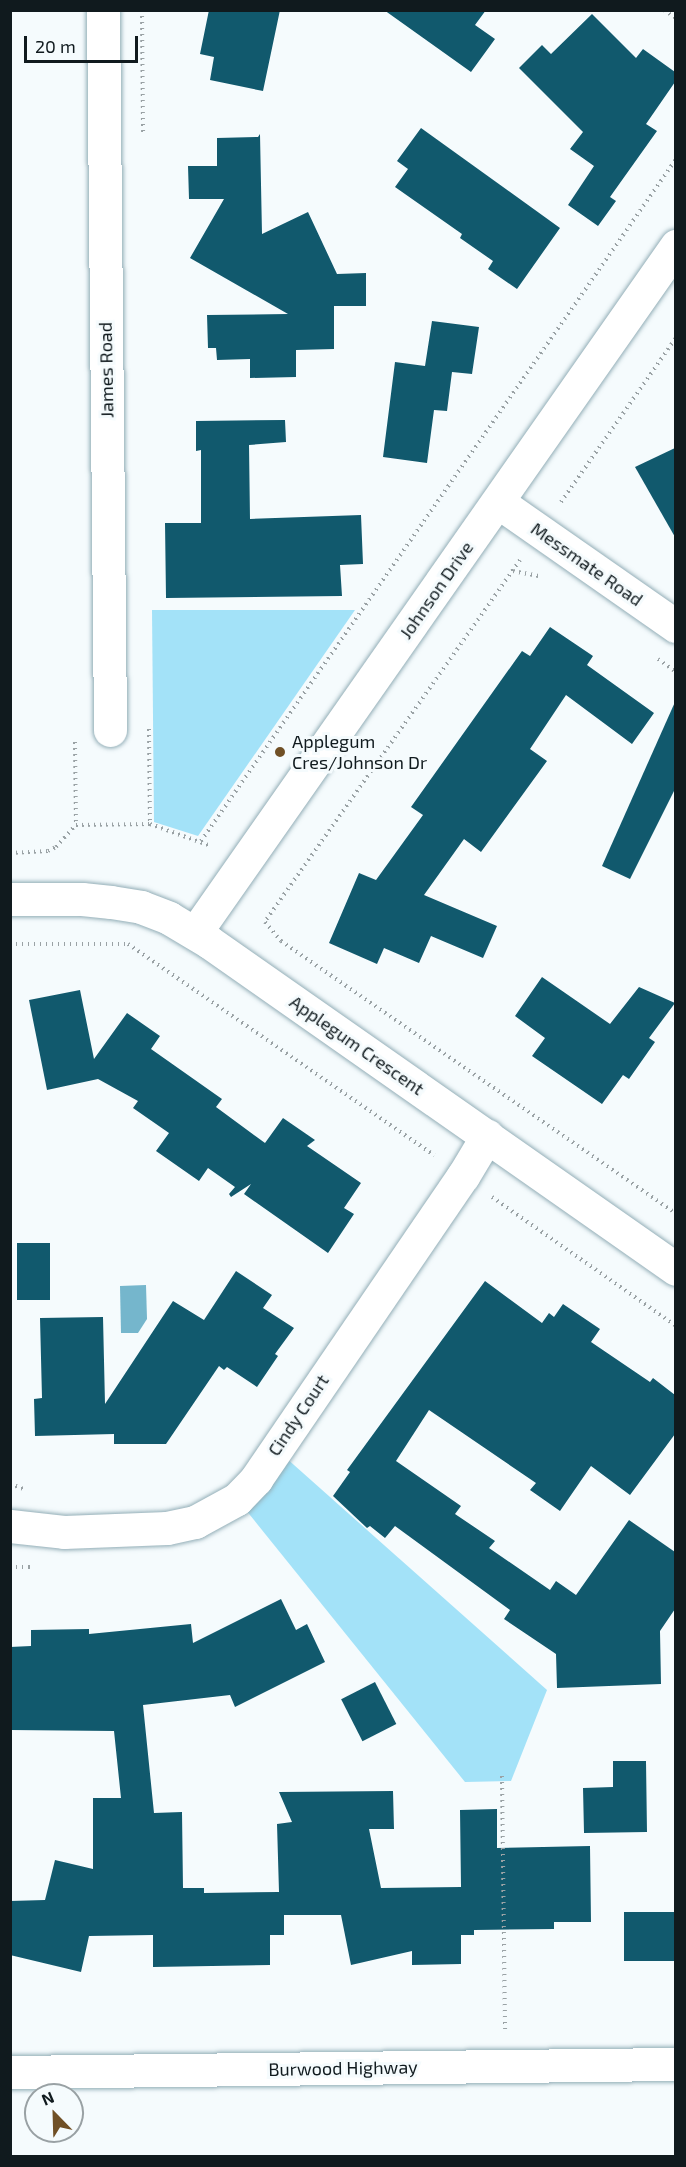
<!DOCTYPE html>
<html>
<head>
<meta charset="utf-8">
<style>
  body { margin:0 }
  #map { position:relative; width:686px; height:2167px; overflow:hidden; background:#f5fbfd; font-family:"Exo 2",sans-serif }
  div>[style] { position:absolute }
  [style*='--x'] { left:calc(var(--x)*1px); top:calc(var(--y)*1px); width:calc(var(--w)*1px); rotate:calc(var(--a)*1deg) }
  .green>* { inset:0; background:#a3e2f8 }
  .water>* { inset:0; background:#75b6cc }
  .building>* { inset:0; background:#11596d; transform-origin:0 0 }
  .path>* { height:4px; margin-top:-2px; transform-origin:0; background:repeating-linear-gradient(90deg,#9aa2a5 0 1.5px,transparent 0 6px) }
  .roads { filter:drop-shadow(0 0 2px #93aeb7) drop-shadow(0 0 2px #93aeb7) }
  .minor>* { height:33px; margin:-16.5px; padding:0 16.5px; transform-origin:16.5px; border-radius:16.5px; background:#fff }
  .dots>* { width:16px; height:16px; translate:-50% -50%; box-sizing:border-box; border:3px solid #f5fbfd; border-radius:50% }
  span { translate:-50% -50%; white-space:nowrap; text-align:center; line-height:1.15; -webkit-text-stroke:6px #f5fbfd; paint-order:stroke }
  .street-label { font-size:18px; color:#101a1e }
  .poi-label { font-size:18px; color:#101a1e }
  .left { translate:0 -50%; text-align:left }
  .frame { position:absolute; inset:0; border:12px solid #101a1e; pointer-events:none }
  .north { position:absolute; left:24px; top:2083px; width:60px; height:60px; box-sizing:border-box; background:#f5fbfd; border:2px solid #99a1a4; border-radius:50%; rotate:337deg; font-size:16px; font-weight:700; line-height:24px; text-align:center; color:#101a1e }
  .north::after { content:''; display:block; margin:auto; width:21px; height:27px; background:#705026; clip-path:polygon(50% 0,100% 100%,50% 72%,0 100%) }
  .scale { position:absolute; left:24px; top:36px; width:114px; height:27px; box-sizing:border-box; border:3px solid #101a1e; border-top:0; padding-left:8px; font-size:18px; line-height:21px; white-space:nowrap; color:#101a1e; -webkit-text-stroke:4px #f5fbfd; paint-order:stroke }
</style>
</head>
<body>
<div id="map">
  <div class="green">
    <div style="clip-path:polygon(152px 610px,355px 610px,198px 836px,154px 822px)"></div>
    <div style="clip-path:polygon(276px 1449px,547px 1690px,511px 1781px,465px 1782px,237px 1499px)"></div>
  </div>
  <div class="water">
    <div style="clip-path:polygon(146px 1285px,147px 1319px,138px 1333px,121px 1333px,120px 1286px)"></div>
  </div>
  <div class="building">
    <div style="clip-path:polygon(209px 10px,280px 10px,263px 91px,210px 80px,214px 57px,200px 54px)"></div>
    <div style="clip-path:polygon(384px 10px,486px 10px,475px 25px,495px 39px,471px 72px)"></div>
    <div style="clip-path:polygon(592px 14px,636px 58px,643px 49px,675px 72px,675px 82px,646px 124px,657px 131px,610px 197px,616px 201px,598px 226px,568px 205px,594px 166px,570px 149px,583px 132px,519px 68px,542px 45px,551px 54px)"></div>
    <div style="clip-path:polygon(421px 128px,560px 228px,517px 289px,488px 269px,493px 261px,460px 238px,462px 234px,395px 187px,408px 169px,397px 161px)"></div>
    <div style="clip-path:polygon(260px 134px,262px 234px,308px 212px,337px 274px,366px 273px,366px 306px,334px 306px,334px 349px,296px 350px,296px 377px,250px 378px,250px 359px,217px 360px,216px 348px,208px 348px,207px 315px,288px 314px,190px 258px,224px 199px,189px 199px,188px 166px,217px 166px,217px 138px,258px 137px)"></div>
    <div style="clip-path:polygon(432px 321px,479px 327px,472px 374px,452px 372px,447px 411px,434px 410px,427px 463px,383px 457px,395px 362px,425px 366px)"></div>
    <div style="clip-path:polygon(285px 420px,286px 442px,249px 445px,250px 519px,361px 515px,363px 564px,340px 565px,342px 596px,166px 598px,165px 523px,201px 523px,201px 450px,196px 451px,196px 421px)"></div>
    <div style="clip-path:polygon(675px 448px,675px 537px,635px 467px)"></div>
    <div style="clip-path:polygon(550px 627px,593px 656px,587px 665px,654px 713px,632px 744px,566px 695px,530px 749px,547px 761px,481px 852px,464px 839px,424px 895px,497px 926px,483px 958px,431px 936px,419px 963px,384px 948px,377px 964px,329px 943px,359px 873px,376px 880px,423px 815px,411px 807px,522px 651px,530px 656px)"></div>
    <div style="clip-path:polygon(675px 702px,675px 789px,630px 879px,602px 866px)"></div>
    <div style="clip-path:polygon(542px 977px,610px 1024px,639px 987px,675px 1003px,649px 1038px,655px 1042px,629px 1079px,623px 1075px,602px 1104px,532px 1056px,545px 1038px,515px 1016px)"></div>
    <div style="clip-path:polygon(80px 990px,94px 1059px,127px 1013px,160px 1036px,151px 1049px,222px 1099px,216px 1107px,265px 1143px,283px 1118px,315px 1140px,307px 1146px,361px 1183px,344px 1208px,354px 1214px,328px 1253px,244px 1194px,251px 1184px,231px 1197px,229px 1194px,235px 1187px,208px 1168px,199px 1181px,156px 1151px,169px 1133px,133px 1108px,138px 1101px,98px 1079px,47px 1090px,29px 1000px)"></div>
    <div style="left:17px;top:1243px;width:33px;height:57px"></div>
    <div style="clip-path:polygon(236px 1271px,272px 1295px,263px 1308px,294px 1328px,275px 1354px,278px 1356px,257px 1387px,227px 1367px,224px 1370px,219px 1366px,166px 1444px,114px 1444px,114px 1434px,35px 1436px,34px 1399px,42px 1398px,40px 1318px,103px 1317px,105px 1404px,173px 1301px,204px 1320px)"></div>
    <div style="clip-path:polygon(485px 1281px,542px 1323px,549px 1313px,554px 1317px,563px 1304px,600px 1329px,591px 1342px,650px 1382px,653px 1378px,675px 1395px,675px 1434px,630px 1495px,591px 1466px,560px 1511px,530px 1490px,536px 1483px,429px 1410px,396px 1461px,461px 1506px,455px 1514px,495px 1541px,489px 1548px,550px 1590px,556px 1581px,576px 1595px,629px 1520px,675px 1552px,675px 1609px,660px 1631px,661px 1684px,557px 1688px,556px 1654px,504px 1619px,510px 1610px,395px 1526px,385px 1538px,370px 1526px,367px 1528px,333px 1496px,350px 1472px,347px 1470px)"></div>
    <div style="clip-path:polygon(281px 1599px,296px 1630px,307px 1624px,325px 1662px,235px 1707px,230px 1695px,143px 1705px,154px 1813px,182px 1812px,183px 1888px,204px 1888px,204px 1893px,279px 1892px,277px 1824px,292px 1822px,279px 1792px,393px 1791px,394px 1829px,369px 1829px,381px 1888px,461px 1887px,460px 1810px,497px 1809px,497px 1848px,590px 1846px,591px 1922px,554px 1922px,554px 1929px,474px 1930px,474px 1935px,461px 1935px,461px 1964px,412px 1965px,412px 1951px,351px 1965px,341px 1915px,284px 1915px,284px 1935px,270px 1935px,270px 1965px,153px 1967px,153px 1935px,89px 1936px,81px 1972px,10px 1955px,10px 1901px,45px 1900px,55px 1860px,93px 1869px,93px 1798px,121px 1798px,114px 1731px,10px 1730px,10px 1647px,31px 1646px,31px 1630px,89px 1629px,89px 1634px,191px 1624px,193px 1643px)"></div>
    <div style="left:375px;top:1682px;width:47px;height:38px;rotate:63deg"></div>
    <div style="clip-path:polygon(613px 1761px,646px 1761px,647px 1832px,584px 1833px,583px 1788px,613px 1787px)"></div>
    <div style="left:675px;top:1912px;width:49px;height:51px;rotate:90deg"></div>
  </div>
  <div class="path">
    <div style="--x:142;--y:10;--w:123;--a:89.5"></div>
    <div style="--x:664;--y:10;--w:14;--a:34"></div>
    <div style="--x:561;--y:502;--w:200;--a:-55"></div>
    <div style="--x:520;--y:560;--w:443;--a:125.2"></div>
    <div style="--x:265;--y:922;--w:25;--a:50"></div>
    <div style="--x:281;--y:941;--w:480;--a:34.6"></div>
    <div style="--x:513;--y:571;--w:26;--a:11"></div>
    <div style="--x:658;--y:659;--w:22;--a:36"></div>
    <div style="--x:149;--y:729;--w:95;--a:89.4"></div>
    <div style="--x:75;--y:742;--w:83;--a:89.3"></div>
    <div style="--x:201;--y:841;--w:831;--a:-55.14"></div>
    <div style="--x:10;--y:853;--w:38;--a:-3"></div>
    <div style="--x:48;--y:851;--w:9;--a:-27"></div>
    <div style="--x:56;--y:847;--w:30;--a:-48"></div>
    <div style="--x:76;--y:825;--w:74;--a:-0.8"></div>
    <div style="--x:150;--y:824;--w:65;--a:19.8"></div>
    <div style="--x:10;--y:944;--w:118;--a:0"></div>
    <div style="--x:128;--y:944;--w:372;--a:34.6"></div>
    <div style="--x:492;--y:1197;--w:225;--a:35"></div>
    <div style="--x:10;--y:1484;--w:15;--a:20"></div>
    <div style="--x:10;--y:1567;--w:21;--a:0"></div>
    <div style="--x:502;--y:1776;--w:253;--a:89.3"></div>
  </div>
  <div class="roads">
    <div class="minor">
      <div style="--x:103;--y:10;--w:720;--a:89.44"></div>
      <div style="--x:498;--y:502;--w:217;--a:34.9"></div>
      <div style="--x:10;--y:899;--w:72;--a:0"></div>
      <div style="--x:82;--y:899;--w:29;--a:6"></div>
      <div style="--x:111;--y:902;--w:30;--a:9"></div>
      <div style="--x:141;--y:907;--w:30;--a:21"></div>
      <div style="--x:169;--y:918;--w:47;--a:31"></div>
      <div style="--x:209;--y:942;--w:570;--a:35"></div>
      <div style="--x:195;--y:933;--w:839;--a:-55"></div>
      <div style="--x:10;--y:1526;--w:54;--a:6.3"></div>
      <div style="--x:64;--y:1532;--w:103;--a:-2.2"></div>
      <div style="--x:167;--y:1528;--w:29;--a:-12"></div>
      <div style="--x:195;--y:1522;--w:48;--a:-28.7"></div>
      <div style="--x:237;--y:1499;--w:28;--a:-46"></div>
      <div style="--x:256;--y:1479;--w:367;--a:-55.7"></div>
      <div style="--x:463;--y:1176;--w:47;--a:-59"></div>
      <div style="--x:10;--y:2072;--w:666;--a:-0.69"></div>
    </div>
  </div>
  <div class="dots">
    <div style="left:280px;top:752px;background:#705026"></div>
  </div>
  <div class="street-label">
    <span style="left:106px;top:370px;rotate:-91deg">James Road</span>
    <span style="left:587px;top:564px;rotate:35deg">Messmate Road</span>
    <span style="left:436px;top:590px;rotate:-55deg">Johnson Drive</span>
    <span style="left:357px;top:1045px;rotate:35deg">Applegum Crescent</span>
    <span style="left:298px;top:1415px;rotate:-56deg">Cindy Court</span>
    <span style="left:343px;top:2068px;rotate:-1deg">Burwood Highway</span>
  </div>
  <div class="poi-label">
    <span class="left" style="left:292px;top:752px">Applegum<br>Cres/Johnson Dr</span>
  </div>
  <div class="frame"></div>
  <div class="north">N</div>
  <div class="scale">20 m</div>
</div>
</body>
</html>
